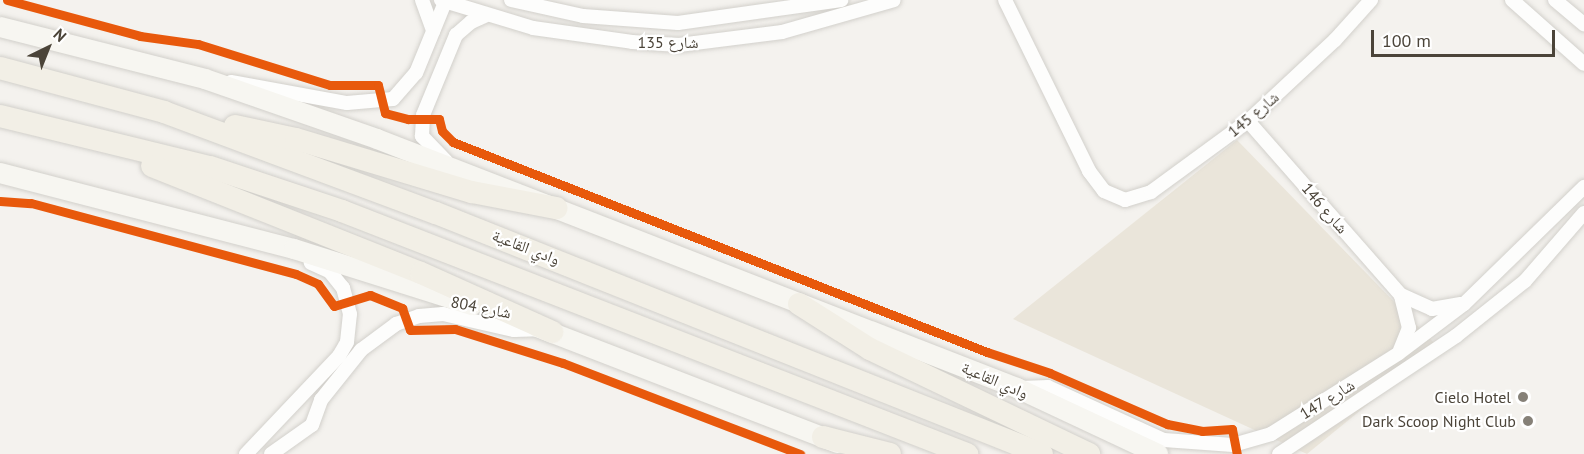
<!DOCTYPE html>
<html>
<head>
<meta charset="utf-8">
<style>
  body { margin:0 }
  #map { position:relative; width:1584px; height:454px; overflow:hidden; background:#f4f2ee; font-family:"PT Sans","Noto Naskh Arabic",sans-serif }
  div>[style] { position:absolute }
  [style*='--x'] { left:calc(var(--x)*1px); top:calc(var(--y)*1px); width:calc(var(--w)*1px); rotate:calc(var(--a)*1deg) }
  .education>* { inset:0; background:#eae5da }
  .roads { filter:drop-shadow(0 0 2px #d2d0cb) drop-shadow(0 0 2px #d2d0cb) }
  .street>* { height:14px; margin:-7px; padding:0 7px; transform-origin:7px; border-radius:7px; background:#fdfdfc }
  .secondary>* { height:20px; margin:-10px; padding:0 10px; transform-origin:10px; border-radius:10px; background:#f7f6f1 }
  .primary>* { height:22px; margin:-11px; padding:0 11px; transform-origin:11px; border-radius:11px; background:#f2efe6 }
  .cycleway>* { height:9px; margin:-4.5px; padding:0 4.5px; transform-origin:4.5px; border-radius:4.5px; background:#e8590c }
  .dots>* { width:16px; height:16px; translate:-50% -50%; box-sizing:border-box; border:3px solid #fff; border-radius:50% }
  span { translate:-50% -50%; white-space:nowrap; text-align:center; line-height:1.15; -webkit-text-stroke:4.5px #fff; paint-order:stroke }
  .street-label { font-size:16px; color:#4b4439 }
  .poi-label { font-size:16px; color:#4b4439 }
  .right { translate:-100% -50%; text-align:right }
  .north { position:absolute; left:18px; top:18px; width:60px; height:60px; -webkit-text-stroke:4px #fff; paint-order:stroke; rotate:43deg; font-size:16px; font-weight:700; line-height:24px; text-align:center; color:#4b4439 }
  .north::after { content:''; display:block; margin:auto; width:21px; height:27px; background:#4b4439; clip-path:polygon(50% 0,100% 100%,50% 72%,0 100%) }
  .scale { position:absolute; left:1371px; top:30px; width:184px; height:27px; box-sizing:border-box; border:3px solid #4b4439; border-top:0; padding-left:8px; font-size:18px; line-height:21px; white-space:nowrap; color:#4b4439; -webkit-text-stroke:4px #fff; paint-order:stroke }
</style>
</head>
<body>
<div id="map">
  <div class="education">
    <div style="clip-path:polygon(1237px 140px,1438px 347px,1307px 454px,1013px 319px)"></div>
  </div>
  <div class="roads">
    <div class="street">
      <div style="--x:422;--y:0;--w:33;--a:70"></div>
      <div style="--x:441;--y:0;--w:96;--a:16.9"></div>
      <div style="--x:533;--y:28;--w:100;--a:8"></div>
      <div style="--x:632;--y:42;--w:47;--a:3.7"></div>
      <div style="--x:679;--y:45;--w:104;--a:-7.2"></div>
      <div style="--x:782;--y:32;--w:116;--a:-15.9"></div>
      <div style="--x:511;--y:0;--w:74;--a:12.5"></div>
      <div style="--x:583;--y:16;--w:95;--a:4.2"></div>
      <div style="--x:678;--y:23;--w:165;--a:-8"></div>
      <div style="--x:1005;--y:0;--w:191;--a:63.8"></div>
      <div style="--x:1089;--y:171;--w:25;--a:53"></div>
      <div style="--x:1104;--y:191;--w:23;--a:23"></div>
      <div style="--x:1125;--y:200;--w:27;--a:-17"></div>
      <div style="--x:1151;--y:192;--w:120;--a:-36.2"></div>
      <div style="--x:1248;--y:121;--w:119;--a:-43"></div>
      <div style="--x:1335;--y:40;--w:54;--a:-48"></div>
      <div style="--x:1512;--y:0;--w:96;--a:41.6"></div>
      <div style="--x:1555;--y:0;--w:38;--a:40"></div>
      <div style="--x:231;--y:82;--w:118;--a:10.3"></div>
      <div style="--x:347;--y:103;--w:46;--a:-5"></div>
      <div style="--x:393;--y:99;--w:35;--a:-49"></div>
      <div style="--x:416;--y:73;--w:79;--a:-67.7"></div>
      <div style="--x:1248;--y:121;--w:232;--a:48.7"></div>
      <div style="--x:1401;--y:295;--w:34;--a:24"></div>
      <div style="--x:1432;--y:309;--w:29;--a:-10"></div>
      <div style="--x:446;--y:161;--w:35;--a:-134"></div>
      <div style="--x:422;--y:136;--w:21;--a:-87"></div>
      <div style="--x:423;--y:115;--w:87;--a:-67.6"></div>
      <div style="--x:456;--y:35;--w:20;--a:-41"></div>
      <div style="--x:471;--y:22;--w:17;--a:-24"></div>
      <div style="--x:1400;--y:350;--w:24;--a:-68"></div>
      <div style="--x:1409;--y:328;--w:34;--a:-104"></div>
      <div style="--x:1021;--y:388;--w:27;--a:-2"></div>
      <div style="--x:1048;--y:387;--w:128;--a:24.6"></div>
      <div style="--x:1164;--y:440;--w:69;--a:4.1"></div>
      <div style="--x:1233;--y:445;--w:40;--a:-16"></div>
      <div style="--x:1271;--y:434;--w:151;--a:-32.3"></div>
      <div style="--x:1399;--y:353;--w:81;--a:-37"></div>
      <div style="--x:1464;--y:304;--w:168;--a:-44.3"></div>
      <div style="--x:246;--y:454;--w:135;--a:-46.5"></div>
      <div style="--x:339;--y:356;--w:16;--a:-60"></div>
      <div style="--x:347;--y:342;--w:28;--a:-84"></div>
      <div style="--x:350;--y:314;--w:27;--a:-105"></div>
      <div style="--x:343;--y:288;--w:22;--a:-129"></div>
      <div style="--x:329;--y:271;--w:20;--a:-156"></div>
      <div style="--x:271;--y:454;--w:50;--a:-35.3"></div>
      <div style="--x:312;--y:425;--w:27;--a:-70"></div>
      <div style="--x:321;--y:400;--w:64;--a:-51.3"></div>
      <div style="--x:361;--y:350;--w:44;--a:-36.6"></div>
      <div style="--x:396;--y:324;--w:24;--a:-19"></div>
      <div style="--x:419;--y:316;--w:24;--a:-5"></div>
      <div style="--x:443;--y:314;--w:73;--a:12.7"></div>
      <div style="--x:514;--y:330;--w:24;--a:-2"></div>
      <div style="--x:1279;--y:454;--w:213;--a:-33.7"></div>
      <div style="--x:1456;--y:336;--w:88;--a:-38.6"></div>
      <div style="--x:1525;--y:281;--w:90;--a:-49.1"></div>
    </div>
    <div class="secondary">
      <div style="--x:0;--y:27;--w:211;--a:14.2"></div>
      <div style="--x:205;--y:79;--w:182;--a:19.2"></div>
      <div style="--x:377;--y:139;--w:687;--a:21.26"></div>
      <div style="--x:1017;--y:388;--w:156;--a:25.1"></div>
      <div style="--x:0;--y:173;--w:304;--a:14.5"></div>
      <div style="--x:294;--y:249;--w:187;--a:17.5"></div>
      <div style="--x:537;--y:327;--w:322;--a:21.1"></div>
    </div>
    <div class="primary">
      <div style="--x:0;--y:68;--w:170;--a:15"></div>
      <div style="--x:164;--y:112;--w:290;--a:20.4"></div>
      <div style="--x:436;--y:213;--w:652;--a:21.69"></div>
      <div style="--x:0;--y:116;--w:216;--a:13.7"></div>
      <div style="--x:210;--y:167;--w:139;--a:18.4"></div>
      <div style="--x:342;--y:211;--w:671;--a:21.25"></div>
      <div style="--x:235;--y:126;--w:62;--a:12"></div>
      <div style="--x:296;--y:139;--w:184;--a:16.8"></div>
      <div style="--x:472;--y:192;--w:86;--a:10.8"></div>
      <div style="--x:152;--y:166;--w:289;--a:21.7"></div>
      <div style="--x:421;--y:273;--w:144;--a:24.2"></div>
      <div style="--x:799;--y:304;--w:84;--a:32.4"></div>
      <div style="--x:870;--y:349;--w:243;--a:25.6"></div>
      <div style="--x:823;--y:437;--w:69;--a:14.2"></div>
    </div>
  </div>
  <div class="cycleway">
    <div style="--x:7;--y:0;--w:138;--a:15.1"></div>
    <div style="--x:140;--y:36;--w:59;--a:7.9"></div>
    <div style="--x:198;--y:44;--w:138;--a:17.3"></div>
    <div style="--x:330;--y:85;--w:48;--a:0"></div>
    <div style="--x:378;--y:85;--w:29;--a:76"></div>
    <div style="--x:385;--y:113;--w:24;--a:15"></div>
    <div style="--x:408;--y:119;--w:31;--a:0"></div>
    <div style="--x:439;--y:119;--w:12;--a:76"></div>
    <div style="--x:442;--y:131;--w:16;--a:45"></div>
    <div style="--x:453;--y:142;--w:574;--a:21.47"></div>
    <div style="--x:987;--y:352;--w:66;--a:18.4"></div>
    <div style="--x:1050;--y:373;--w:128;--a:23.6"></div>
    <div style="--x:1167;--y:424;--w:36;--a:11"></div>
    <div style="--x:1202;--y:431;--w:30;--a:-4"></div>
    <div style="--x:1232;--y:429;--w:25;--a:79"></div>
    <div style="--x:0;--y:201;--w:31;--a:4"></div>
    <div style="--x:31;--y:203;--w:274;--a:15"></div>
    <div style="--x:296;--y:274;--w:24;--a:24"></div>
    <div style="--x:318;--y:284;--w:27;--a:54"></div>
    <div style="--x:334;--y:306;--w:38;--a:-17"></div>
    <div style="--x:370;--y:295;--w:35;--a:22"></div>
    <div style="--x:402;--y:308;--w:23;--a:70"></div>
    <div style="--x:410;--y:330;--w:45;--a:-1.3"></div>
    <div style="--x:455;--y:329;--w:113;--a:17.5"></div>
    <div style="--x:563;--y:363;--w:254;--a:21"></div>
  </div>
  <div class="dots">
    <div style="left:1523px;top:397px;background:#868178"></div>
    <div style="left:1528px;top:421px;background:#868178"></div>
  </div>
  <div class="street-label">
    <span style="left:668px;top:42px">شارع 135</span>
    <span style="left:1253px;top:114px;rotate:-40deg">شارع 145</span>
    <span style="left:1325px;top:208px;rotate:49deg">شارع 146</span>
    <span style="left:526px;top:247px;rotate:21deg">وادي القاعية</span>
    <span style="left:481px;top:307px;rotate:11deg">شارع 804</span>
    <span style="left:995px;top:380px;rotate:23deg">وادي القاعية</span>
    <span style="left:1327px;top:399px;rotate:-32deg">شارع 147</span>
  </div>
  <div class="poi-label">
    <span class="right" style="left:1511px;top:397px">Cielo Hotel</span>
    <span class="right" style="left:1516px;top:421px">Dark Scoop Night Club</span>
  </div>
  <div class="north">N</div>
  <div class="scale">100 m</div>
</div>
</body>
</html>
